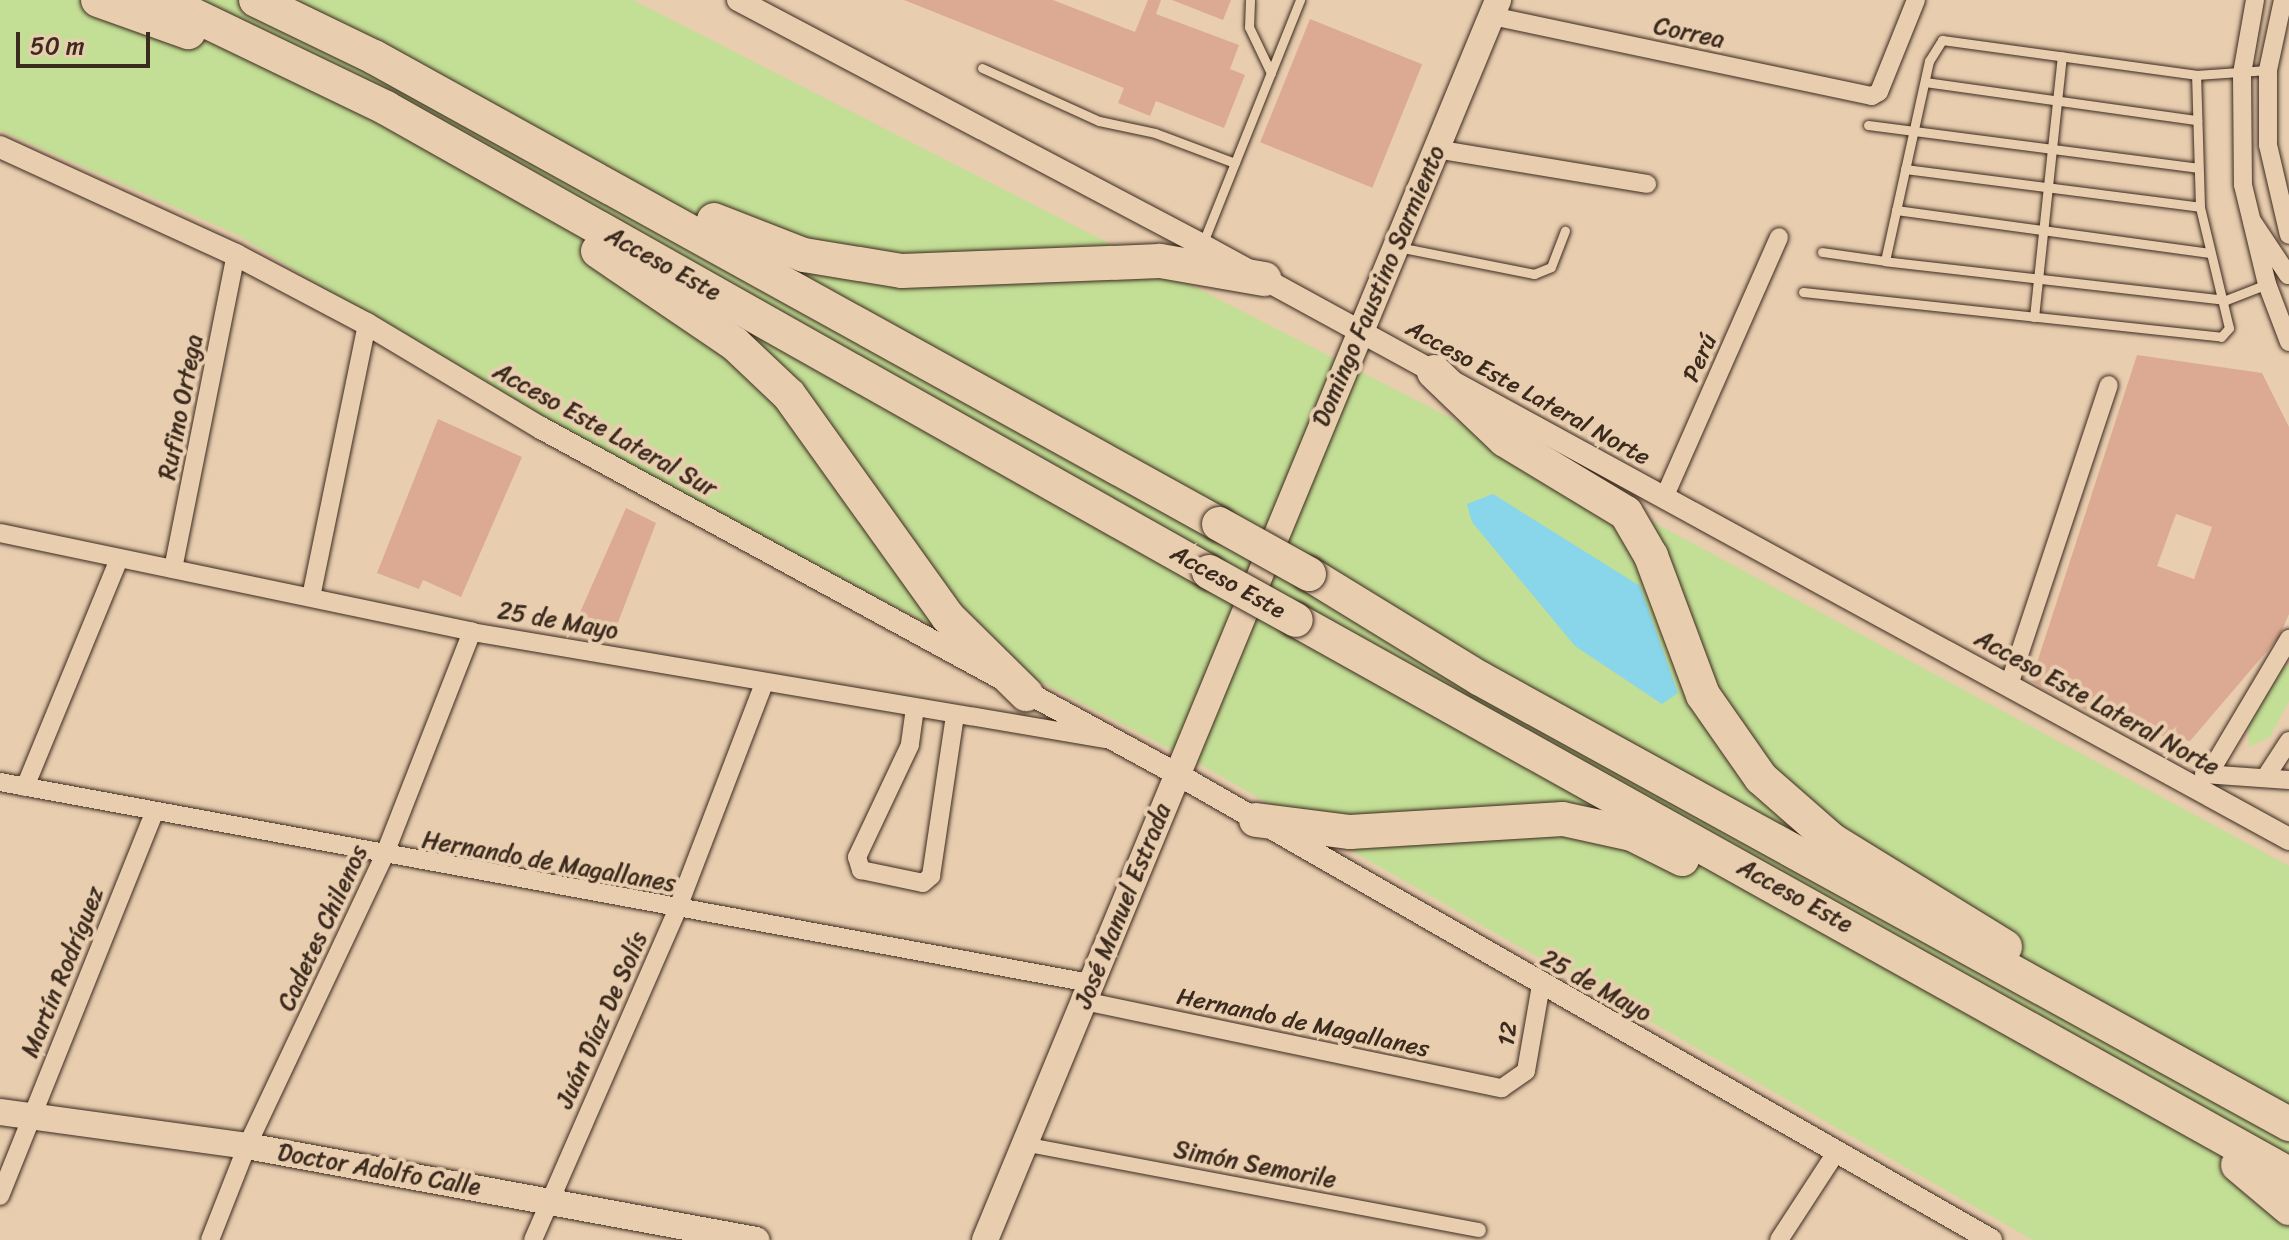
<!DOCTYPE html>
<html>
<head>
<meta charset="utf-8">
<style>
  body { margin:0 }
  #map { position:relative; width:2289px; height:1240px; overflow:hidden; background:#e8cdaf; font-family:Sriracha,sans-serif }
  div>[style] { position:absolute }
  [style*='--x'] { left:calc(var(--x)*1px); top:calc(var(--y)*1px); width:calc(var(--w)*1px); rotate:calc(var(--a)*1deg) }
  .green>* { inset:0; background:#c3de95 }
  .water>* { inset:0; background:#89d5e9 }
  .building>* { inset:0; background:#dcaa92; transform-origin:0 0 }
  .roads { filter:drop-shadow(0 0 2px #3b2a1e) drop-shadow(0 0 2px #3b2a1e) }
  .service>* { height:9px; margin:-4.5px; padding:0 4.5px; transform-origin:4.5px; border-radius:4.5px; background:#e8cdaf }
  .pedestrian>* { height:14px; margin:-7px; padding:0 7px; transform-origin:7px; border-radius:7px; background:#e8cdaf }
  .minor>* { height:18px; margin:-9px; padding:0 9px; transform-origin:9px; border-radius:9px; background:#e8cdaf }
  .tertiary>* { height:22px; margin:-11px; padding:0 11px; transform-origin:11px; border-radius:11px; background:#e8cdaf }
  .secondary>* { height:26px; margin:-13px; padding:0 13px; transform-origin:13px; border-radius:13px; background:#e8cdaf }
  .motorway>* { height:34px; margin:-17px; padding:0 17px; transform-origin:17px; border-radius:17px; background:#e8cdaf }
  .bridges { filter:drop-shadow(0 0 2px #3b2a1e) drop-shadow(0 0 2px #3b2a1e) }
  .motorway-bridge>* { height:34px; margin:-17px; padding:0 17px; transform-origin:17px; border-radius:17px; background:#e8cdaf }
  span { translate:-50% -50%; white-space:nowrap; text-align:center; line-height:1.15; -webkit-text-stroke:8px #e8cdaf; paint-order:stroke }
  .street-label { font-size:24px; color:#3b2a1e }
  .scale { position:absolute; left:16px; top:32px; width:134px; height:36px; box-sizing:border-box; border:4px solid #3b2a1e; border-top:0; padding-left:10px; font-size:24px; line-height:28px; white-space:nowrap; color:#3b2a1e; -webkit-text-stroke:6px #e8cdaf; paint-order:stroke }
</style>
</head>
<body>
<div id="map">
  <div class="green">
    <div style="clip-path:polygon(0 0,633px 0,1633px 511px,2289px 866px,2289px 1240px,2033px 1240px,1203px 766px,542px 423px,238px 235px,0 130px)"></div>
    <div style="clip-path:polygon(2289px 665px,2289px 701px,2270px 737px,2249px 747px,2248px 727px,2278px 670px)"></div>
  </div>
  <div class="water">
    <div style="clip-path:polygon(1493px 494px,1640px 586px,1678px 693px,1662px 704px,1575px 646px,1472px 522px,1467px 504px)"></div>
  </div>
  <div class="building">
    <div style="clip-path:polygon(904px 0,1053px 0,1135px 32px,1148px 0,1161px 0,1156px 14px,1239px 45px,1230px 69px,1245px 75px,1224px 128px,1156px 101px,1150px 116px,1118px 103px,1124px 88px)"></div>
    <div style="clip-path:polygon(1172px 0,1231px 0,1223px 20px)"></div>
    <div style="left:1310px;top:19px;width:121px;height:133px;rotate:22deg"></div>
    <div style="clip-path:polygon(evenodd,2137px 355px,2262px 373px,2289px 427px,2289px 614px,2279px 637px,2190px 741px,2122px 729px,2031px 681px,2137px 355px,2176px 514px,2212px 527px,2194px 579px,2157px 566px,2176px 514px)"></div>
    <div style="clip-path:polygon(438px 419px,522px 457px,461px 597px,423px 580px,419px 589px,377px 573px)"></div>
    <div style="clip-path:polygon(626px 508px,656px 523px,617px 625px,578px 617px)"></div>
  </div>
  <div class="roads">
    <div class="service">
      <div style="--x:1250;--y:0;--w:27;--a:92"></div>
      <div style="--x:1249;--y:27;--w:51;--a:64.4"></div>
      <div style="--x:982;--y:68;--w:128;--a:24.4"></div>
      <div style="--x:1099;--y:121;--w:57;--a:12.1"></div>
      <div style="--x:1155;--y:133;--w:85;--a:20.6"></div>
      <div style="--x:1925;--y:82;--w:275;--a:8"></div>
      <div style="--x:1868;--y:125;--w:332;--a:7.4"></div>
      <div style="--x:1905;--y:169;--w:297;--a:7.3"></div>
      <div style="--x:1896;--y:210;--w:315;--a:7.8"></div>
      <div style="--x:1202;--y:245;--w:264;--a:-68.2"></div>
      <div style="--x:1398;--y:247;--w:139;--a:11.2"></div>
      <div style="--x:1534;--y:274;--w:18;--a:-22"></div>
      <div style="--x:1551;--y:267;--w:39;--a:-69"></div>
      <div style="--x:1822;--y:252;--w:64;--a:8.1"></div>
      <div style="--x:2267;--y:284;--w:44;--a:158.7"></div>
      <div style="--x:2226;--y:300;--w:343;--a:-173.5"></div>
      <div style="--x:1885;--y:261;--w:205;--a:-77.6"></div>
      <div style="--x:1929;--y:61;--w:25;--a:-58"></div>
      <div style="--x:1942;--y:40;--w:256;--a:7.8"></div>
      <div style="--x:2196;--y:75;--w:72;--a:-4"></div>
      <div style="--x:1803;--y:292;--w:420;--a:6.1"></div>
      <div style="--x:2221;--y:337;--w:12;--a:-48"></div>
      <div style="--x:2229;--y:328;--w:124;--a:-103.5"></div>
      <div style="--x:2200;--y:207;--w:132;--a:-91.7"></div>
      <div style="--x:2034;--y:317;--w:262;--a:-83.9"></div>
    </div>
    <div class="pedestrian">
      <div style="--x:1023;--y:1144;--w:464;--a:10.7"></div>
    </div>
    <div class="minor">
      <div style="--x:2255;--y:0;--w:75;--a:100"></div>
      <div style="--x:2242;--y:74;--w:111;--a:89.5"></div>
      <div style="--x:2243;--y:185;--w:102;--a:76.4"></div>
      <div style="--x:2267;--y:284;--w:62;--a:69.2"></div>
      <div style="--x:2283;--y:0;--w:72;--a:102.1"></div>
      <div style="--x:2268;--y:70;--w:75;--a:90"></div>
      <div style="--x:2268;--y:145;--w:92;--a:76.9"></div>
      <div style="--x:1492;--y:16;--w:388;--a:11.9"></div>
      <div style="--x:1872;--y:96;--w:8;--a:-30"></div>
      <div style="--x:1879;--y:92;--w:99;--a:-68.1"></div>
      <div style="--x:1436;--y:149;--w:214;--a:9.4"></div>
      <div style="--x:2252;--y:221;--w:65;--a:56.3"></div>
      <div style="--x:1664;--y:498;--w:285;--a:-66.2"></div>
      <div style="--x:0;--y:533;--w:482;--a:11.8"></div>
      <div style="--x:472;--y:632;--w:643;--a:9.58"></div>
      <div style="--x:173;--y:569;--w:320;--a:-78.7"></div>
      <div style="--x:311;--y:597;--w:279;--a:-78.4"></div>
      <div style="--x:2009;--y:685;--w:316;--a:-71.6"></div>
      <div style="--x:915;--y:708;--w:37;--a:98"></div>
      <div style="--x:910;--y:745;--w:124;--a:115.3"></div>
      <div style="--x:857;--y:857;--w:14;--a:73"></div>
      <div style="--x:861;--y:870;--w:63;--a:11.8"></div>
      <div style="--x:923;--y:883;--w:11;--a:-41"></div>
      <div style="--x:931;--y:876;--w:163;--a:-81.5"></div>
      <div style="--x:2210;--y:772;--w:155;--a:-59.3"></div>
      <div style="--x:2204;--y:774;--w:85;--a:4"></div>
      <div style="--x:2265;--y:778;--w:44;--a:-57"></div>
      <div style="--x:0;--y:782;--w:1108;--a:10.45"></div>
      <div style="--x:25;--y:787;--w:247;--a:-67.6"></div>
      <div style="--x:1084;--y:1001;--w:427;--a:11.8"></div>
      <div style="--x:1502;--y:1088;--w:29;--a:-35"></div>
      <div style="--x:1526;--y:1071;--w:87;--a:-80.1"></div>
      <div style="--x:0;--y:1196;--w:414;--a:-68.1"></div>
      <div style="--x:210;--y:1240;--w:101;--a:-68.5"></div>
      <div style="--x:247;--y:1146;--w:321;--a:-64.7"></div>
      <div style="--x:384;--y:856;--w:241;--a:-68.6"></div>
      <div style="--x:533;--y:1240;--w:360;--a:-66.4"></div>
      <div style="--x:677;--y:910;--w:243;--a:-69"></div>
      <div style="--x:1779;--y:1240;--w:106;--a:-56.9"></div>
    </div>
    <div class="tertiary">
      <div style="--x:738;--y:0;--w:525;--a:27.83"></div>
      <div style="--x:1202;--y:245;--w:1239;--a:28.65"></div>
      <div style="--x:0;--y:147;--w:260;--a:24.6"></div>
      <div style="--x:236;--y:255;--w:148;--a:27.8"></div>
      <div style="--x:367;--y:324;--w:203;--a:30.9"></div>
      <div style="--x:541;--y:428;--w:724;--a:28.55"></div>
      <div style="--x:1177;--y:774;--w:938;--a:29.79"></div>
    </div>
    <div class="secondary">
      <div style="--x:0;--y:1112;--w:249;--a:7.8"></div>
      <div style="--x:247;--y:1146;--w:518;--a:10.46"></div>
      <div style="--x:985;--y:1240;--w:1342;--a:-67.52"></div>
    </div>
    <div class="motorway">
      <div style="--x:98;--y:0;--w:96;--a:19.6"></div>
      <div style="--x:162;--y:0;--w:249;--a:25.7"></div>
      <div style="--x:386;--y:108;--w:945;--a:29.41"></div>
      <div style="--x:256;--y:0;--w:131;--a:25.8"></div>
      <div style="--x:374;--y:57;--w:965;--a:28.93"></div>
      <div style="--x:714;--y:220;--w:97;--a:21.3"></div>
      <div style="--x:804;--y:255;--w:99;--a:9.3"></div>
      <div style="--x:902;--y:271;--w:258;--a:-2.2"></div>
      <div style="--x:1160;--y:261;--w:106;--a:9.8"></div>
      <div style="--x:598;--y:251;--w:166;--a:34.2"></div>
      <div style="--x:735;--y:344;--w:74;--a:43.4"></div>
      <div style="--x:789;--y:395;--w:273;--a:54.4"></div>
      <div style="--x:948;--y:617;--w:110;--a:44.6"></div>
      <div style="--x:1434;--y:372;--w:98;--a:43.8"></div>
      <div style="--x:1505;--y:440;--w:141;--a:31.1"></div>
      <div style="--x:1626;--y:513;--w:50;--a:59.8"></div>
      <div style="--x:1651;--y:556;--w:148;--a:69.5"></div>
      <div style="--x:1703;--y:695;--w:101;--a:55.1"></div>
      <div style="--x:1761;--y:778;--w:96;--a:41.2"></div>
      <div style="--x:1833;--y:841;--w:202;--a:31.6"></div>
      <div style="--x:1309;--y:574;--w:199;--a:31.5"></div>
      <div style="--x:1479;--y:678;--w:925;--a:28.84"></div>
      <div style="--x:1296;--y:620;--w:1137;--a:29.16"></div>
      <div style="--x:1256;--y:820;--w:95;--a:7.3"></div>
      <div style="--x:1350;--y:832;--w:213;--a:-3.5"></div>
      <div style="--x:1563;--y:819;--w:71;--a:12.3"></div>
      <div style="--x:1632;--y:834;--w:56;--a:26.6"></div>
      <div style="--x:2238;--y:1165;--w:67;--a:40.1"></div>
    </div>
  </div>
  <div class="bridges">
    <div class="motorway-bridge">
      <div style="--x:1219;--y:524;--w:103;--a:29.1"></div>
      <div style="--x:1209;--y:572;--w:99;--a:28.9"></div>
    </div>
  </div>
  <div class="street-label">
    <span style="left:1689px;top:33px;rotate:12deg">Correa</span>
    <span style="left:663px;top:264px;rotate:29deg">Acceso Este</span>
    <span style="left:1379px;top:286px;rotate:-67deg">Domingo Faustino Sarmiento</span>
    <span style="left:1700px;top:358px;rotate:-66deg">Perú</span>
    <span style="left:1528px;top:393px;rotate:29deg">Acceso Este Lateral Norte</span>
    <span style="left:181px;top:407px;rotate:-79deg">Rufino Ortega</span>
    <span style="left:605px;top:430px;rotate:29deg">Acceso Este Lateral Sur</span>
    <span style="left:1228px;top:582px;rotate:29deg">Acceso Este</span>
    <span style="left:558px;top:621px;rotate:10deg">25 de Mayo</span>
    <span style="left:2097px;top:703px;rotate:29deg">Acceso Este Lateral Norte</span>
    <span style="left:549px;top:862px;rotate:10deg">Hernando de Magallanes</span>
    <span style="left:1795px;top:896px;rotate:29deg">Acceso Este</span>
    <span style="left:1123px;top:906px;rotate:-68deg">José Manuel Estrada</span>
    <span style="left:323px;top:928px;rotate:-65deg">Cadetes Chilenos</span>
    <span style="left:63px;top:972px;rotate:-68deg">Martín Rodríguez</span>
    <span style="left:1596px;top:986px;rotate:29deg">25 de Mayo</span>
    <span style="left:602px;top:1020px;rotate:-66deg">Juán Díaz De Solís</span>
    <span style="left:1303px;top:1023px;rotate:12deg">Hernando de Magallanes</span>
    <span style="left:1508px;top:1034px;rotate:-80deg">12</span>
    <span style="left:1255px;top:1165px;rotate:11deg">Simón Semorile</span>
    <span style="left:379px;top:1170px;rotate:10deg">Doctor Adolfo Calle</span>
  </div>
  <div class="scale">50 m</div>
</div>
</body>
</html>
